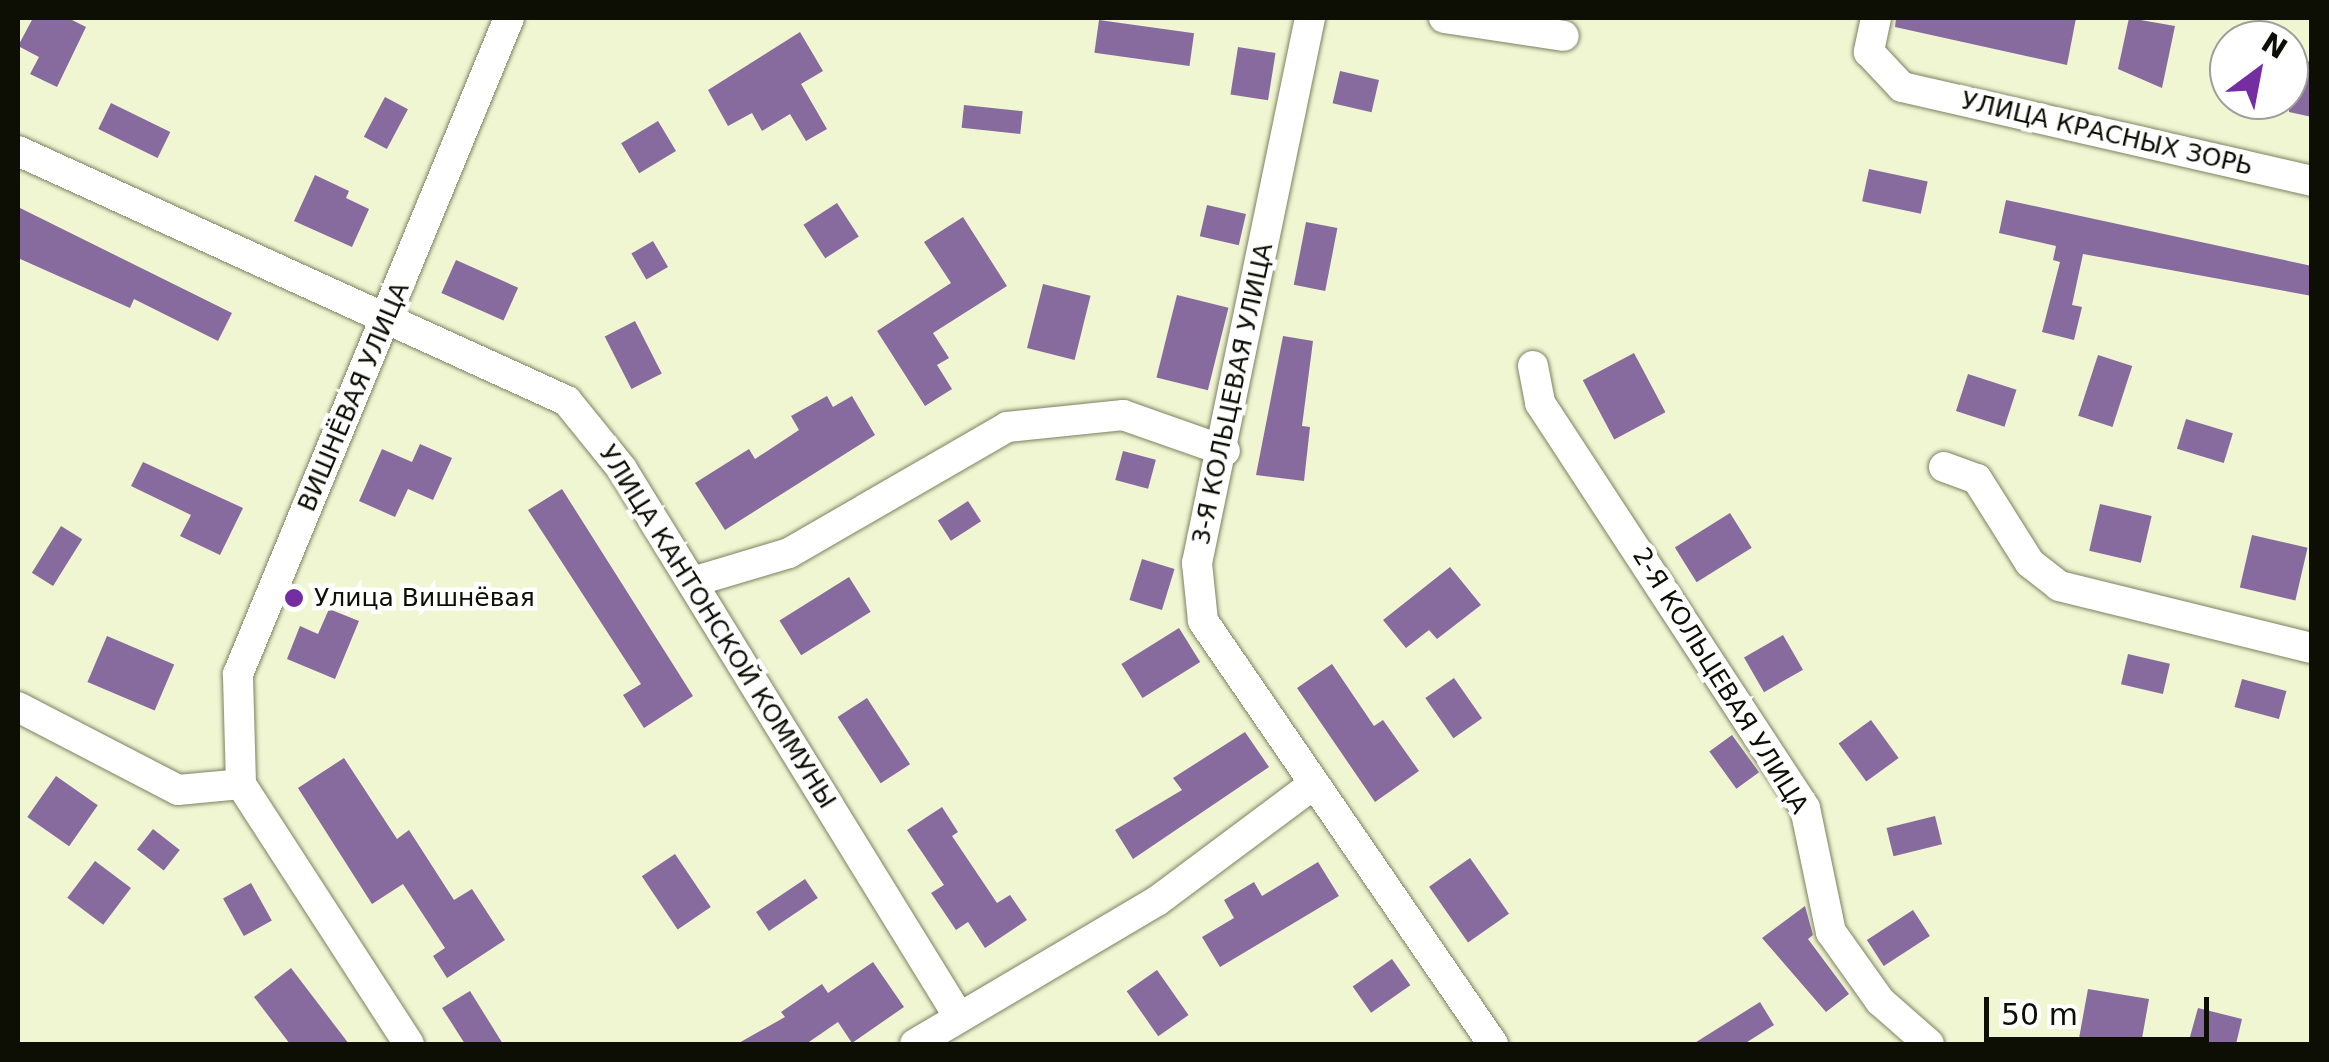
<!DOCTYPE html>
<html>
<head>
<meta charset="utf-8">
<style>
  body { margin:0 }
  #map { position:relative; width:2329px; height:1062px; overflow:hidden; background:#f0f6d2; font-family:"DejaVu Sans",sans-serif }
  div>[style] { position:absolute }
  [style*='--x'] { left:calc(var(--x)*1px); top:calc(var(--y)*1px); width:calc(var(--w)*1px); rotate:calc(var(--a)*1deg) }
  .building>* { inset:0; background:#876b9e; transform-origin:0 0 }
  .roads { filter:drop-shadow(0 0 2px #7d8161) drop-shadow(0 0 2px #7d8161) }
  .minor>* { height:30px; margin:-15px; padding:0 15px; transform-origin:15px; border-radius:15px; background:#fff }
  .dots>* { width:28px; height:28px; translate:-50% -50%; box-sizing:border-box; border:5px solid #fff; border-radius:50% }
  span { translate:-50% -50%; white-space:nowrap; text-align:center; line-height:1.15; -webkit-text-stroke:9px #fff; paint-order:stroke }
  .street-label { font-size:25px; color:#0d0f04 }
  .poi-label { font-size:25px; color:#0d0f04 }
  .left { translate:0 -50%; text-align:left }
  .frame { position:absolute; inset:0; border:20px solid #0d0f04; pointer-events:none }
  .north { position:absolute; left:2209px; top:20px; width:100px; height:100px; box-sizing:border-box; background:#fff; border:2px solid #9e9f9b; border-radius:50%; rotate:32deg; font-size:28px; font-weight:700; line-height:40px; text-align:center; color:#0d0f04 }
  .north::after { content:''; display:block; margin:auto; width:35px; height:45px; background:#742ea1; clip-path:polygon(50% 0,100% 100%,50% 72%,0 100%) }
  .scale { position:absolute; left:1984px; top:997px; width:225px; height:45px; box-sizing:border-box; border:5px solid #0d0f04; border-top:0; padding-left:12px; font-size:30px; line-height:35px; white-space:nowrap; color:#0d0f04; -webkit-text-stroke:8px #fff; paint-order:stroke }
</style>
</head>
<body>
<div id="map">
  <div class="building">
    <div style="clip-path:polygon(33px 18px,68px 18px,86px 27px,57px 87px,30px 74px,39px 57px,18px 46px)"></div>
    <div style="clip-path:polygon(1896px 18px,2076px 18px,2067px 65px,1895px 27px)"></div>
    <div style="clip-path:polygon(2129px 18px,2175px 26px,2162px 88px,2118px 69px)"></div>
    <div style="left:1099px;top:20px;width:96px;height:33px;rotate:8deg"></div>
    <div style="clip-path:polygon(800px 32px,823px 71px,801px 84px,827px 129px,806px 141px,790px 114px,762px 131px,752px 113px,728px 126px,708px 90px)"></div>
    <div style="left:1238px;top:47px;width:38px;height:48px;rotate:9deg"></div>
    <div style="clip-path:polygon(2289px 58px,2312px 62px,2312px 117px,2289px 112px)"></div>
    <div style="left:1340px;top:71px;width:40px;height:33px;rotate:13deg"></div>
    <div style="left:385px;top:97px;width:26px;height:45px;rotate:28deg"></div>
    <div style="left:111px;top:103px;width:66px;height:29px;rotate:26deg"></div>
    <div style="left:964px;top:105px;width:59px;height:23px;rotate:6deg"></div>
    <div style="left:658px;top:121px;width:35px;height:43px;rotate:59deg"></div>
    <div style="left:1869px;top:169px;width:60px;height:33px;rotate:12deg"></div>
    <div style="clip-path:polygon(315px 175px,349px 191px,346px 198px,369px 209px,352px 247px,294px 221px)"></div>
    <div style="clip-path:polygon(2006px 200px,2312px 266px,2312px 296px,2083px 254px,2072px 305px,2082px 307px,2074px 340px,2042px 332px,2060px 262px,2053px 260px,2056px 246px,1999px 233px)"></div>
    <div style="left:837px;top:203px;width:40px;height:40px;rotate:57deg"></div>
    <div style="left:1207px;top:205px;width:40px;height:32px;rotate:13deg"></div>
    <div style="clip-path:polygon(18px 207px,232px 313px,218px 341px,134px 299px,130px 308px,18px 258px)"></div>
    <div style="clip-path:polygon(963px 217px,1007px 286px,933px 333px,949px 358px,937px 365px,952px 389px,925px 406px,877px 331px,951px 283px,924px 242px)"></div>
    <div style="left:1306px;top:222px;width:32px;height:64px;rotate:11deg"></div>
    <div style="left:653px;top:241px;width:30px;height:25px;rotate:60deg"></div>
    <div style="left:456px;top:260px;width:68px;height:36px;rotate:24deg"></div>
    <div style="left:1043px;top:284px;width:49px;height:66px;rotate:14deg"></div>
    <div style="left:1177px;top:295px;width:53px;height:85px;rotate:14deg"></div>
    <div style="left:635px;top:321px;width:59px;height:34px;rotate:63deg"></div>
    <div style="clip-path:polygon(1283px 336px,1313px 341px,1302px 426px,1310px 427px,1304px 481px,1256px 475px)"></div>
    <div style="left:1634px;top:353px;width:67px;height:58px;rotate:62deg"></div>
    <div style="left:2098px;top:355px;width:36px;height:64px;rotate:18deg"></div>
    <div style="left:1968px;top:374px;width:51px;height:39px;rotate:18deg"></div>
    <div style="clip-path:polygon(827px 396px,833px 407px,852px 396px,875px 435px,725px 530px,695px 483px,749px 449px,755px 459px,799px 430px,791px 416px)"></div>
    <div style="left:2186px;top:419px;width:49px;height:31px;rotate:17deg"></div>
    <div style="clip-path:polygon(420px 444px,452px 458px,433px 500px,408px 489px,395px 517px,359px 501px,382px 449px,412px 462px)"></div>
    <div style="left:1123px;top:451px;width:34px;height:30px;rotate:15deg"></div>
    <div style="clip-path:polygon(143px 462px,243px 508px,220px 555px,180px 536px,191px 515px,131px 486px)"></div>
    <div style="clip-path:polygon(562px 489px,693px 696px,644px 728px,623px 695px,641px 684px,528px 510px)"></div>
    <div style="left:968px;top:501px;width:24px;height:36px;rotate:57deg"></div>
    <div style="left:2100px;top:504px;width:53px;height:48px;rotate:13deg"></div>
    <div style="left:1730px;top:513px;width:41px;height:65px;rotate:58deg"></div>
    <div style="left:61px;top:526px;width:25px;height:55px;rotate:32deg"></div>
    <div style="left:2252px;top:535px;width:57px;height:54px;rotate:13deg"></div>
    <div style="left:1142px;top:559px;width:34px;height:43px;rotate:17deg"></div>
    <div style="clip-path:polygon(1450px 567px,1481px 605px,1437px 639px,1429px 630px,1406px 648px,1383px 620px)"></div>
    <div style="left:849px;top:577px;width:41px;height:82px;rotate:58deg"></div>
    <div style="clip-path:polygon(329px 609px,359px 621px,335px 679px,287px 659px,300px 626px,318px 634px)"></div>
    <div style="left:1179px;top:628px;width:40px;height:68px;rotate:58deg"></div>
    <div style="left:1783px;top:635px;width:40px;height:45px;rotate:60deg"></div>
    <div style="left:107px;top:636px;width:73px;height:50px;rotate:23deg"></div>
    <div style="left:2128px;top:654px;width:43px;height:31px;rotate:13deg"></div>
    <div style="clip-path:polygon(1332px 664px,1374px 726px,1383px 720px,1419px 771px,1375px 802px,1297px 688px)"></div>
    <div style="left:1454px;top:678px;width:49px;height:35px;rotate:55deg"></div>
    <div style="left:2242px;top:679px;width:46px;height:29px;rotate:15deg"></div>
    <div style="left:867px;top:698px;width:79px;height:35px;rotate:57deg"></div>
    <div style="left:1871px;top:720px;width:47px;height:40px;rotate:54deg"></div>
    <div style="clip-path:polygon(1245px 732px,1269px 767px,1133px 859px,1115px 830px,1182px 790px,1173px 778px)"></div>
    <div style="left:1732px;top:735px;width:46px;height:28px;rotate:54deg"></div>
    <div style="clip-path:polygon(344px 758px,397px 839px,409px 830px,454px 900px,472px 889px,505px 940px,447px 978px,433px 956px,445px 948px,403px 884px,372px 904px,298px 788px)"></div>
    <div style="left:56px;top:776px;width:51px;height:50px;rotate:35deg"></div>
    <div style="clip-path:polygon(942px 807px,958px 832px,952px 836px,997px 903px,1010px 895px,1027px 920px,985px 948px,968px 922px,956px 930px,931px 893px,944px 885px,907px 830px)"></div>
    <div style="left:1935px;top:816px;width:29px;height:50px;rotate:76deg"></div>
    <div style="left:153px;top:829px;width:34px;height:26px;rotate:38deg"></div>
    <div style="left:675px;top:854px;width:64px;height:40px;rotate:56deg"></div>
    <div style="left:1470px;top:858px;width:68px;height:50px;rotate:55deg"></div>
    <div style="left:95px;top:861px;width:45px;height:46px;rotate:37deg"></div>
    <div style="clip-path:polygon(1318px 862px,1339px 896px,1220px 967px,1202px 937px,1234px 918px,1224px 900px,1254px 882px,1262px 896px)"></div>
    <div style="left:805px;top:879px;width:23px;height:59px;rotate:56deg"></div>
    <div style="left:251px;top:883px;width:43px;height:32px;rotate:61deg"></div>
    <div style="clip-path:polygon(1805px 906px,1813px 935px,1808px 939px,1849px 994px,1826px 1012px,1762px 938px)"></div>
    <div style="left:1913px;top:910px;width:31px;height:55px;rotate:57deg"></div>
    <div style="left:1392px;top:959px;width:32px;height:48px;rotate:55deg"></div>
    <div style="clip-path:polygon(873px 962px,904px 1007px,852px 1043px,838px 1022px,806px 1044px,737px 1044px,785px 1017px,781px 1012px,822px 984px,828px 993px)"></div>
    <div style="clip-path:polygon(291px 968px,349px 1044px,290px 1044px,254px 997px)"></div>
    <div style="left:1157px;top:970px;width:55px;height:37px;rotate:55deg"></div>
    <div style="clip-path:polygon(2088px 989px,2149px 999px,2141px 1044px,2078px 1044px)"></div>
    <div style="clip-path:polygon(470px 991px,503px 1044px,465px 1044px,442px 1008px)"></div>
    <div style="clip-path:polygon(1760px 1002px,1774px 1025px,1744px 1044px,1693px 1044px)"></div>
    <div style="clip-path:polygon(2198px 1008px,2242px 1019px,2236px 1044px,2188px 1044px)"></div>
  </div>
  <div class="roads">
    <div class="minor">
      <div style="--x:1310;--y:18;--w:557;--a:101.71"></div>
      <div style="--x:1197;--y:563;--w:58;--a:84.1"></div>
      <div style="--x:1203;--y:621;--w:513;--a:55.57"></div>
      <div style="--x:1444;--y:18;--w:121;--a:8.5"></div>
      <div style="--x:1876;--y:18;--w:35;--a:102"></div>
      <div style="--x:1869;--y:52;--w:48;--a:46.7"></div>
      <div style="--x:1902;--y:87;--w:421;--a:12.9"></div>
      <div style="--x:18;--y:151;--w:603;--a:24.48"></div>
      <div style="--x:567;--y:401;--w:87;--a:51"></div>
      <div style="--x:622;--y:469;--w:640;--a:58.42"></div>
      <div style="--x:1533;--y:366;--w:38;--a:79"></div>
      <div style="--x:1540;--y:403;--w:484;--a:56.8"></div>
      <div style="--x:1805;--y:808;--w:127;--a:78.2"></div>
      <div style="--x:1831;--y:932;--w:85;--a:54.6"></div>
      <div style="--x:1880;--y:1001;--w:65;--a:41.3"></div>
      <div style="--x:1944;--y:467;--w:35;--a:20"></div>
      <div style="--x:1977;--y:479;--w:99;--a:57.8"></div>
      <div style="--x:2030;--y:563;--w:37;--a:38"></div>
      <div style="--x:2059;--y:586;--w:260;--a:13.8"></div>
      <div style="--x:692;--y:582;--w:101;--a:-16.6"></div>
      <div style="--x:789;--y:553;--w:252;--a:-30"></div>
      <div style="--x:1007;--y:427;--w:117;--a:-5.9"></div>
      <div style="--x:1123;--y:415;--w:108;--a:19.4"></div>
      <div style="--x:18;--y:707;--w:180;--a:27.4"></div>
      <div style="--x:178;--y:790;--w:63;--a:-5.4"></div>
      <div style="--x:409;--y:1044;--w:310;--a:-122.9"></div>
      <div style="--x:241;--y:784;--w:110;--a:-91.6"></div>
      <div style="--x:238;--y:674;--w:710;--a:-67.55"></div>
      <div style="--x:915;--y:1044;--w:281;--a:-30.6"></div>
      <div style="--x:1157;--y:901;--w:196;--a:-36.7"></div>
    </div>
  </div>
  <div class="dots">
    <div style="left:294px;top:598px;background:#742ea1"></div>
  </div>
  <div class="street-label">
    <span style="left:2107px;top:134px;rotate:13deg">УЛИЦА КРАСНЫХ ЗОРЬ</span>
    <span style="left:1233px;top:394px;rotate:-78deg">3-Я КОЛЬЦЕВАЯ УЛИЦА</span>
    <span style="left:354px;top:397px;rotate:-67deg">ВИШНЁВАЯ УЛИЦА</span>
    <span style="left:717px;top:627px;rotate:58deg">УЛИЦА КАНТОНСКОЙ КОММУНЫ</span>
    <span style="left:1720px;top:681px;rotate:58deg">2-Я КОЛЬЦЕВАЯ УЛИЦА</span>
  </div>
  <div class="poi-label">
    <span class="left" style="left:314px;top:598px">Улица Вишнёвая</span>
  </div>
  <div class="frame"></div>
  <div class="north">N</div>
  <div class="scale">50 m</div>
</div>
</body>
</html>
